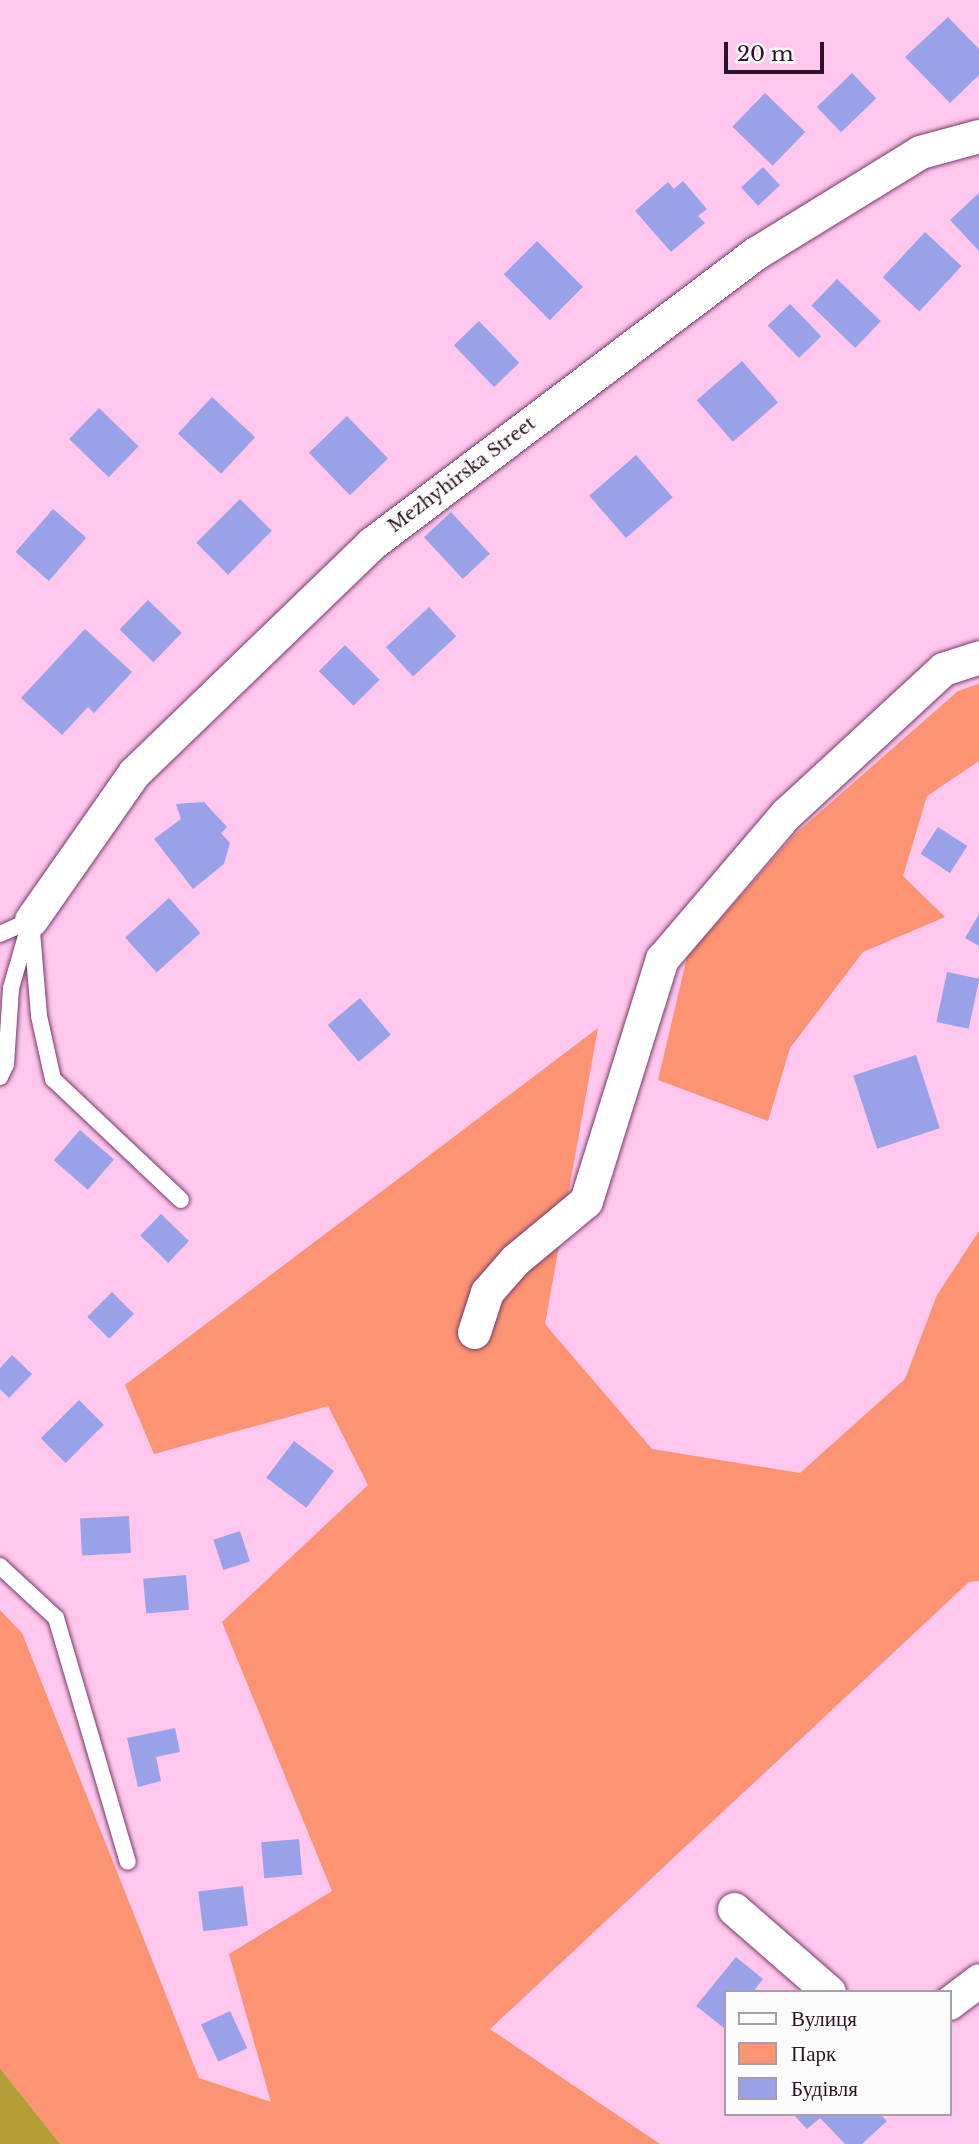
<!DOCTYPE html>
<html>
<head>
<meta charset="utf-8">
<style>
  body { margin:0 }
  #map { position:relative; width:979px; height:2144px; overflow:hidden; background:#ffc6ee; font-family:"Libre Baskerville",serif }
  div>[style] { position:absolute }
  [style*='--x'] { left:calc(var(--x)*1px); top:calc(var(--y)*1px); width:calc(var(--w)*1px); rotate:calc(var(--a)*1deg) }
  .green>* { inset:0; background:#fc9373 }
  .water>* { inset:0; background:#b39e38 }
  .building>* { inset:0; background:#99a2e8; transform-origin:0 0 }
  .roads { filter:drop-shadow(0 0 2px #773b68) drop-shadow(0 0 2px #773b68) }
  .service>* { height:16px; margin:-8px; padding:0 8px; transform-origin:8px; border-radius:8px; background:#fff }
  .minor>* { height:33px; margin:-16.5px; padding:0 16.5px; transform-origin:16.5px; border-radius:16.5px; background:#fff }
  span { translate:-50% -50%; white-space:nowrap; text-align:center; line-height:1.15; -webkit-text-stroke:5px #fbfbfb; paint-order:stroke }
  .street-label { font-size:18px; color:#2b1224 }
  .legend { position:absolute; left:724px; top:1990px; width:228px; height:126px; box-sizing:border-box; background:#fbfbfb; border:2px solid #a89ea5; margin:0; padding:9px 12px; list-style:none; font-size:21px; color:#2b1224 }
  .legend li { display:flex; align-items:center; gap:14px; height:35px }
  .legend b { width:35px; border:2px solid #a89ea5 }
  .scale { position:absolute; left:724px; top:42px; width:100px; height:32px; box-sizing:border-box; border:4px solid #2b1224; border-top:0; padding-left:9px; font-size:21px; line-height:24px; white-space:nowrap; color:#2b1224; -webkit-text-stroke:5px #fbfbfb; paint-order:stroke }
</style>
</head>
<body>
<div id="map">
  <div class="green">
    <div style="clip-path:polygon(979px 684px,979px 761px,927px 796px,903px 876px,945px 917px,863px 952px,790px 1048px,768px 1121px,658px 1080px,687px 957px,794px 835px,958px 691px)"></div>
    <div style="clip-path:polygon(598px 1028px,545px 1324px,652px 1449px,800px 1473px,905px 1379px,937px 1295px,979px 1231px,979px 1581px,969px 1582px,490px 2029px,660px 2144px,60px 2144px,0 2068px,0 1610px,22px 1633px,199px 2078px,271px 2102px,229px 1954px,332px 1891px,222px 1622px,368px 1485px,328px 1406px,154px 1454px,125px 1385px)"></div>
  </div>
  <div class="water">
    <div style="clip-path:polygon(0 2068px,60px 2144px,0 2144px)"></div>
  </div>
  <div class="building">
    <div style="clip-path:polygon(948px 17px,979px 49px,979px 75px,950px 103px,905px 57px)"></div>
    <div style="left:852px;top:73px;width:35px;height:49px;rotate:46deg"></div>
    <div style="left:765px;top:93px;width:56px;height:47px;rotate:44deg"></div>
    <div style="left:763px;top:167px;width:25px;height:30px;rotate:47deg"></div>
    <div style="clip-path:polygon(683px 181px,707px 209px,698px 216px,705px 223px,671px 252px,635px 211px,668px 182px,674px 189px)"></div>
    <div style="clip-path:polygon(979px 193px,979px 251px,950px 220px)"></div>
    <div style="left:925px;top:232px;width:50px;height:62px;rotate:43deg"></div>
    <div style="left:537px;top:241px;width:65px;height:47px;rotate:45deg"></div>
    <div style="left:837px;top:279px;width:61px;height:37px;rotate:44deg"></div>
    <div style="left:790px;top:304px;width:45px;height:31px;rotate:46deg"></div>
    <div style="left:479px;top:321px;width:58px;height:35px;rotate:46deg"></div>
    <div style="left:742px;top:361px;width:55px;height:60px;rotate:49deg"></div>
    <div style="left:212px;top:397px;width:59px;height:50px;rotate:43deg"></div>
    <div style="left:99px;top:408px;width:55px;height:43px;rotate:44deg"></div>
    <div style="left:347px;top:416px;width:59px;height:53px;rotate:46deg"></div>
    <div style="left:636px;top:455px;width:56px;height:62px;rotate:49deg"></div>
    <div style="left:240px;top:499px;width:45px;height:62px;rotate:45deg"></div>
    <div style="left:53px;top:509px;width:44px;height:57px;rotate:41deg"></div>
    <div style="left:451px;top:512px;width:57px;height:37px;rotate:47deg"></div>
    <div style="left:148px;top:600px;width:47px;height:41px;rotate:44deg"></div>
    <div style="left:429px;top:607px;width:40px;height:59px;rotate:47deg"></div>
    <div style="clip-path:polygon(85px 629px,132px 672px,94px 713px,88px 707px,62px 735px,21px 698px)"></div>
    <div style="left:345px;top:645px;width:49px;height:37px;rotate:45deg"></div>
    <div style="clip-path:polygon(204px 802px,227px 827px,221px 833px,230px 843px,224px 864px,193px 889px,154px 839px,181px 819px,176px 804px)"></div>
    <div style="left:938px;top:827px;width:35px;height:32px;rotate:33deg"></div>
    <div style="left:169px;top:898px;width:47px;height:59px;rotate:48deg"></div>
    <div style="clip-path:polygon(979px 914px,979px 946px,965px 938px)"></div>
    <div style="left:947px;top:972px;width:33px;height:51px;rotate:12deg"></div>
    <div style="left:360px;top:998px;width:48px;height:42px;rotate:50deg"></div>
    <div style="left:916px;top:1055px;width:77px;height:66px;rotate:72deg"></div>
    <div style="left:80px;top:1130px;width:45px;height:40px;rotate:41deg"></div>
    <div style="left:161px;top:1214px;width:39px;height:30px;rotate:44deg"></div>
    <div style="left:112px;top:1292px;width:31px;height:35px;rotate:45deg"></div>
    <div style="clip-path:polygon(12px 1355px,32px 1374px,9px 1398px,0 1389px,0 1368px)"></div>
    <div style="left:79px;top:1400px;width:35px;height:54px;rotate:45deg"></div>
    <div style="left:294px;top:1441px;width:50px;height:46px;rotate:37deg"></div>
    <div style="left:129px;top:1516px;width:37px;height:49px;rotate:87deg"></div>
    <div style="left:240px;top:1531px;width:32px;height:28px;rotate:72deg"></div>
    <div style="left:186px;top:1575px;width:35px;height:43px;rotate:85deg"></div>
    <div style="clip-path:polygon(175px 1728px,180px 1752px,156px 1757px,161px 1781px,138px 1787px,127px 1738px)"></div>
    <div style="left:299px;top:1839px;width:36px;height:38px;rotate:85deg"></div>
    <div style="left:243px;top:1886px;width:40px;height:45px;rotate:83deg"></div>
    <div style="clip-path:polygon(736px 1957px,763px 1979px,753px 1992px,725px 1992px,724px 2028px,696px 2006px)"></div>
    <div style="left:230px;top:2011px;width:41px;height:32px;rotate:65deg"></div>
    <div style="clip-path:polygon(793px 2114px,880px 2114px,887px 2121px,862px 2144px,845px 2144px,820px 2118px,807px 2129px)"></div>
  </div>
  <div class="roads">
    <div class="service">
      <div style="--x:31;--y:920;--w:96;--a:85.2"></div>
      <div style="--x:39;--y:1016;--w:65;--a:77.5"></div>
      <div style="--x:53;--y:1079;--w:176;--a:43.4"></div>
      <div style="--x:0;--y:934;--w:34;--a:-24"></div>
      <div style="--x:0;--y:1077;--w:14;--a:-65"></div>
      <div style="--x:6;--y:1064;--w:76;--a:-86.2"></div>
      <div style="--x:11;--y:988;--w:61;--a:-73.9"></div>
      <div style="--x:0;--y:1566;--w:76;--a:42.9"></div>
      <div style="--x:56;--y:1618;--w:254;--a:73.6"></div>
    </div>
    <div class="minor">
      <div style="--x:31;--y:920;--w:179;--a:-55"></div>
      <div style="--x:134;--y:773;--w:330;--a:-44"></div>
      <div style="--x:371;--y:544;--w:483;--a:-37.1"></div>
      <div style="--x:756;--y:253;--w:193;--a:-31.6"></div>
      <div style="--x:920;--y:152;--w:61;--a:-15.2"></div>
      <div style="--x:474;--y:1332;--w:42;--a:-72"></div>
      <div style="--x:487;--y:1292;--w:43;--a:-48.8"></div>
      <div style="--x:515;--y:1260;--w:92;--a:-39.7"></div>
      <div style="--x:586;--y:1201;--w:254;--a:-72.6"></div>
      <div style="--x:662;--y:959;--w:191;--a:-49.5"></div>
      <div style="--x:786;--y:814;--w:214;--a:-42.7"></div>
      <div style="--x:943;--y:669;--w:38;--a:-18"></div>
      <div style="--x:734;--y:1909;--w:126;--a:41.1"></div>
      <div style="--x:949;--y:2003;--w:38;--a:-37"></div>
    </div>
  </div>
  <div class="street-label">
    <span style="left:462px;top:475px;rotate:-37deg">Mezhyhirska Street</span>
  </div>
  <ul class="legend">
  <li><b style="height:9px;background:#fff"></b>Вулиця</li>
  <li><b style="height:19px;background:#fc9373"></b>Парк</li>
  <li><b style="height:19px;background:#99a2e8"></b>Будівля</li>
  </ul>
  <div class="scale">20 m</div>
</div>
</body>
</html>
